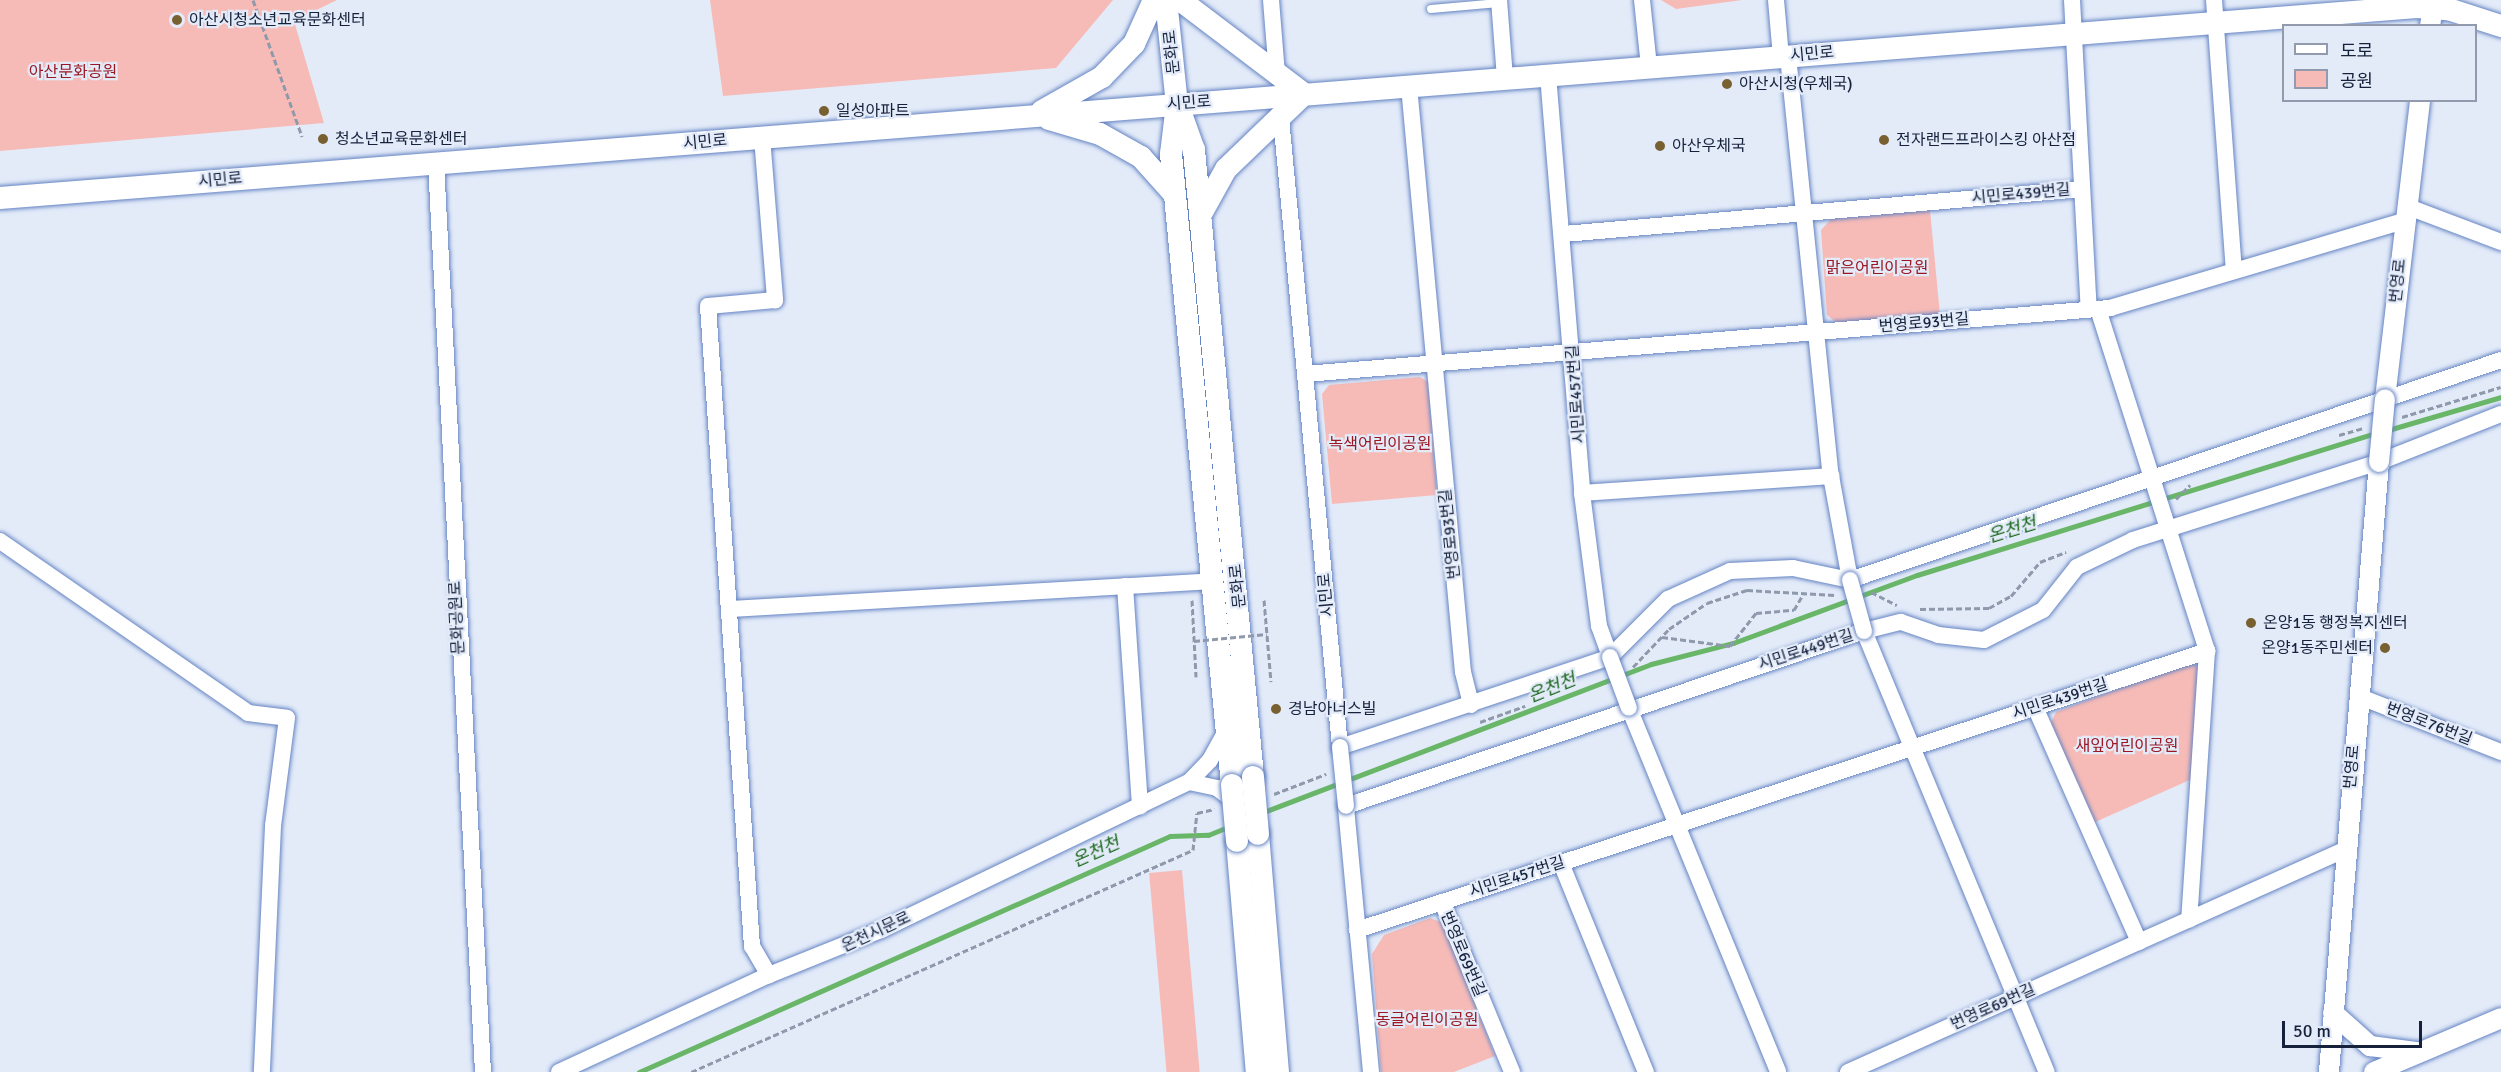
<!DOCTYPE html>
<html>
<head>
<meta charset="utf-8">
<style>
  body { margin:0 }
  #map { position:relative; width:2501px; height:1072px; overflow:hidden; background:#e3ebf9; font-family:Signika,"Noto Sans KR",sans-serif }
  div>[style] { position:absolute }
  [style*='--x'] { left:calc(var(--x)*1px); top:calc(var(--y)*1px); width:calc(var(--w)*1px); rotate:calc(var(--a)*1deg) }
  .green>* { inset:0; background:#f7bbb7; transform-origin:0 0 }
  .stream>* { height:5px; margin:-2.5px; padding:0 2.5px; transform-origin:2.5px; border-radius:2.5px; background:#6ab668 }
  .path>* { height:3px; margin-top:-1.5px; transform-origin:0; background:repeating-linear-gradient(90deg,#8f99ac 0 6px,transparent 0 9px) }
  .roads { filter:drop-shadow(0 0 2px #6584c3) drop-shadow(0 0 2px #6584c3) }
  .service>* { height:8px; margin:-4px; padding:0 4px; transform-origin:4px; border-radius:4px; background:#fff }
  .minor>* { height:16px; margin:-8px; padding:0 8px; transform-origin:8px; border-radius:8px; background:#fff }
  .tertiary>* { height:20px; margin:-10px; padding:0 10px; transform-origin:10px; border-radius:10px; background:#fff }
  .secondary>* { height:22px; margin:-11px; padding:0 11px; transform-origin:11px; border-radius:11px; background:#fff }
  .path-bridge>* { height:3px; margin-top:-1.5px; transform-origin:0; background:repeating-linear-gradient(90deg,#8f99ac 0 6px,transparent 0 9px) }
  .bridges { filter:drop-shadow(0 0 2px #6584c3) drop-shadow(0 0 2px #6584c3) }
  .minor-bridge>* { height:16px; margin:-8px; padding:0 8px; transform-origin:8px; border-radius:8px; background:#fff }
  .tertiary-bridge>* { height:20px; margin:-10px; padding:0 10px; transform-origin:10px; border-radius:10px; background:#fff }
  .secondary-bridge>* { height:22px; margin:-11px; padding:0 11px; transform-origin:11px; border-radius:11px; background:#fff }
  .dots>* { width:16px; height:16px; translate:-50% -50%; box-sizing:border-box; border:3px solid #e3ebf9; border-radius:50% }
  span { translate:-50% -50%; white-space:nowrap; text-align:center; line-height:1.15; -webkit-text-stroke:4.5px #e3ebf9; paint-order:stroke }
  .poi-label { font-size:16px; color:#16223c }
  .left { translate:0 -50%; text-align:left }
  .right { translate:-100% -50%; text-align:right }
  .street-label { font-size:16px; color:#16223c }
  .park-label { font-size:16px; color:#9b1823 }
  .water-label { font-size:18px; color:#1c691e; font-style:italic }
  .legend { position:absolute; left:2282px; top:24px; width:195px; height:78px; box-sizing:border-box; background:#e3ebf9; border:2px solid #919bad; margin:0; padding:8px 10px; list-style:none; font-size:18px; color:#16223c }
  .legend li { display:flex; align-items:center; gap:12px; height:30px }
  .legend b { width:30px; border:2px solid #919bad }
  .scale { position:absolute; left:2282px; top:1021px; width:140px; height:27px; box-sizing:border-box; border:3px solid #16223c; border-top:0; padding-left:8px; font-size:18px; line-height:21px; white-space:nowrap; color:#16223c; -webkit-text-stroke:4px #e3ebf9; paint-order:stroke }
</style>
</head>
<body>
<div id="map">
  <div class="green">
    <div style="clip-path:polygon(0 0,337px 0,294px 21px,324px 123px,0 151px)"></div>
    <div style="clip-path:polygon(710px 0,1113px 0,1056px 68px,723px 96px)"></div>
    <div style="clip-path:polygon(1661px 0,1742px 0,1676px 9px)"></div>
    <div style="clip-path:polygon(1930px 210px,1940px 315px,1838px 324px,1827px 315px,1821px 230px,1831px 219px)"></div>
    <div style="clip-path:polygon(1420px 377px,1428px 382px,1437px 495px,1332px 504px,1322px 394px,1329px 385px)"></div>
    <div style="clip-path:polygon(2191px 662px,2200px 669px,2192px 779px,2093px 823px,2050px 725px,2056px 712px)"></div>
    <div style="left:1182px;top:870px;width:203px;height:33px;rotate:85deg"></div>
    <div style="clip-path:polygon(1430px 918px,1443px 923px,1495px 1056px,1454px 1072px,1381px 1072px,1372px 954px,1384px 935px)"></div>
  </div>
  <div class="stream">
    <div style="--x:2388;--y:430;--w:118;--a:-16.3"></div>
    <div style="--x:1261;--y:813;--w:417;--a:-20.9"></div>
    <div style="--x:1651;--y:664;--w:85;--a:-14.4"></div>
    <div style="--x:1733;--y:643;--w:196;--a:-20.3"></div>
    <div style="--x:1917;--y:575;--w:483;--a:-17.2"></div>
    <div style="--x:639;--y:1072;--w:581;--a:-23.96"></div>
    <div style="--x:1170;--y:836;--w:38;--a:-2"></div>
    <div style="--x:1208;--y:835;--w:24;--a:-22"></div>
  </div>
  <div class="path">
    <div style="--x:253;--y:0;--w:145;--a:70.2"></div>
    <div style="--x:2402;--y:417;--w:103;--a:-16.9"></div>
    <div style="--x:2339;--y:435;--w:26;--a:-16"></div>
    <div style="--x:2176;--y:499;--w:20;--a:-45"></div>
    <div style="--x:1871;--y:592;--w:29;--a:27"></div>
    <div style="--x:1192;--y:600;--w:77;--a:87"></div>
    <div style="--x:1264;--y:600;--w:82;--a:85.1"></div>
    <div style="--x:1920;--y:609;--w:69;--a:-0.8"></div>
    <div style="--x:1989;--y:608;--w:25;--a:-29"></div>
    <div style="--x:2011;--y:596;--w:45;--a:-49.5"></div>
    <div style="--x:2040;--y:562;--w:28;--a:-21"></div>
    <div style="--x:1662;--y:637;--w:69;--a:7.5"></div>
    <div style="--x:1730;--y:646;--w:42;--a:-51.8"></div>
    <div style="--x:1756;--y:613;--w:38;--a:-5"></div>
    <div style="--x:1794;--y:610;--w:20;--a:-60"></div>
    <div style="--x:1633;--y:667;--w:52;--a:-46.5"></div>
    <div style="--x:1669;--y:629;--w:46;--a:-34.4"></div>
    <div style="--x:1707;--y:603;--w:42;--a:-18"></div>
    <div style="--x:1747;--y:590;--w:88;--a:3.3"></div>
    <div style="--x:1480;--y:722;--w:48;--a:-19.6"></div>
    <div style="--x:1274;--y:794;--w:56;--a:-21"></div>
    <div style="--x:691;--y:1072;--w:549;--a:-23.86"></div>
    <div style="--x:1193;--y:850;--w:37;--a:-84"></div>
    <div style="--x:1197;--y:813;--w:18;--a:-13"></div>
  </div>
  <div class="roads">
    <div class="service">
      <div style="--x:1431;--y:9;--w:68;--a:-5"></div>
    </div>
    <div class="minor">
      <div style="--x:1271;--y:0;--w:75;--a:85.4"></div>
      <div style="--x:1499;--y:0;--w:78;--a:85.6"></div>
      <div style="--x:1642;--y:0;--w:67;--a:84"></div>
      <div style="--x:1776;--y:0;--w:57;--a:85"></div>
      <div style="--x:2072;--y:0;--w:309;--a:86.9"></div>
      <div style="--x:2214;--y:0;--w:271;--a:85.8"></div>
      <div style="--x:1788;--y:56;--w:422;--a:84.2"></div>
      <div style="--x:1831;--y:476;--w:106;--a:79.6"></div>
      <div style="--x:1548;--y:75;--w:419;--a:85.3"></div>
      <div style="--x:1582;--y:493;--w:134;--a:82.7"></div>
      <div style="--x:1599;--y:626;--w:33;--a:70"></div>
      <div style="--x:1409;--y:86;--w:588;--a:84.74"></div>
      <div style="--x:1463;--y:672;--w:34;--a:76"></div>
      <div style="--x:1281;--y:118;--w:632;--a:84.64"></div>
      <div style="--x:1340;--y:747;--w:285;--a:-18.4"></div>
      <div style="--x:1610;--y:657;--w:82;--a:-45"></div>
      <div style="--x:1668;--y:599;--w:68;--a:-24.3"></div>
      <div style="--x:1730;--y:571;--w:63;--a:-2.7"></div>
      <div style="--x:1793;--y:568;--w:58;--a:11.9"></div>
      <div style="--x:1850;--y:580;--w:687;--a:-18.67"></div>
      <div style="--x:762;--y:137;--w:164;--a:85.4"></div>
      <div style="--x:775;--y:300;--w:67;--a:174.9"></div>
      <div style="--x:708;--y:306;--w:642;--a:86.07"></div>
      <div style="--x:752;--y:946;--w:34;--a:60"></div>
      <div style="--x:436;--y:163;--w:910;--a:87.04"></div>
      <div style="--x:2406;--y:206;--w:102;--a:20.8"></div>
      <div style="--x:1564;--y:234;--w:520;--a:-4.96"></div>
      <div style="--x:2098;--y:309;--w:359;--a:72.3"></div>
      <div style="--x:2207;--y:651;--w:269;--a:93.8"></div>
      <div style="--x:1305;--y:374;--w:808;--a:-4.69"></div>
      <div style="--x:2110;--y:308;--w:307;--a:-16.5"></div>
      <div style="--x:1582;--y:493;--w:250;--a:-3.9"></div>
      <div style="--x:0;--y:541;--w:302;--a:34.7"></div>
      <div style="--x:248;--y:713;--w:39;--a:7"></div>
      <div style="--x:287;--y:718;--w:109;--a:97.4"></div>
      <div style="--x:273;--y:826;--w:246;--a:92.6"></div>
      <div style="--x:1125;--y:586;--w:221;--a:86.1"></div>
      <div style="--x:730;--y:609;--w:485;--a:-3.3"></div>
      <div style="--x:1864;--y:631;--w:477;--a:67.5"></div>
      <div style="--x:2358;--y:696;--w:154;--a:21.4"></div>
      <div style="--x:2035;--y:707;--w:257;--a:66.1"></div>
      <div style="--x:1629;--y:708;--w:393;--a:67.7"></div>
      <div style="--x:1189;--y:782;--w:29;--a:12"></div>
      <div style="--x:1217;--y:788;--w:21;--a:37"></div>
      <div style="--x:1561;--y:863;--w:226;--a:67.9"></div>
      <div style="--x:1442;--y:902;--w:184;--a:67.6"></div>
      <div style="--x:1357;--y:930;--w:895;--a:-18.17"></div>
      <div style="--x:559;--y:1072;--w:231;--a:-24.8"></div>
      <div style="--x:769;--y:975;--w:121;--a:-21.9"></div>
      <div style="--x:881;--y:930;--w:342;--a:-25.7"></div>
      <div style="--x:1189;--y:782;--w:30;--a:-46"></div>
      <div style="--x:1210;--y:760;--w:35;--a:-61"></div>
      <div style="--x:1371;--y:1072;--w:267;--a:-95.4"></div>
      <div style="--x:1346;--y:806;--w:547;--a:-18.67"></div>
      <div style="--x:1864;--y:631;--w:38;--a:-14"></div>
      <div style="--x:1901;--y:622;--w:39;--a:19"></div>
      <div style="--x:1938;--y:635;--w:46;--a:6.2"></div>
      <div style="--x:1984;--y:640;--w:66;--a:-27"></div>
      <div style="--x:2043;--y:610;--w:55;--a:-51.7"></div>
      <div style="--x:2077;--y:567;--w:62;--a:-25.7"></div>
      <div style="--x:2133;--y:540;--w:258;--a:-17.6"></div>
      <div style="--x:2379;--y:462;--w:131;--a:-21.5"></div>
      <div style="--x:1848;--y:1072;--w:543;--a:-24.11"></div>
    </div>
    <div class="tertiary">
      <div style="--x:2430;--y:26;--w:26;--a:-81"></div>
      <div style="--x:2385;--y:399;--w:301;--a:-83.3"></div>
      <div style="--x:2333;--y:1013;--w:50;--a:41.7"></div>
      <div style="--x:2370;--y:1046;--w:46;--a:7.4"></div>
      <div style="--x:2329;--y:1072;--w:612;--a:-85.31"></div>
      <div style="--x:2374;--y:1072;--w:138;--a:-23"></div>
    </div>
    <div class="secondary">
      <div style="--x:1166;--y:0;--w:105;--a:84"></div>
      <div style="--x:1177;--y:104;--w:50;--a:96.8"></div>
      <div style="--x:1171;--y:154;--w:634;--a:84.48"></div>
      <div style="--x:1180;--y:0;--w:156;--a:37.2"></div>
      <div style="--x:1304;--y:94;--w:108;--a:136.1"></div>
      <div style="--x:1226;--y:169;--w:51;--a:119.1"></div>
      <div style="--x:1179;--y:108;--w:45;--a:70.3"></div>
      <div style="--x:1194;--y:150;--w:630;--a:84.62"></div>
      <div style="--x:1042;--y:111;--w:69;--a:-29.5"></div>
      <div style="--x:1102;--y:77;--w:46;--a:-45.9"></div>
      <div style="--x:1134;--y:44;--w:48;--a:-65.6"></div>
      <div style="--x:1049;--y:119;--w:53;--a:16.4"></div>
      <div style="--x:1100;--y:134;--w:47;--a:29.3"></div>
      <div style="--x:1141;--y:157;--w:51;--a:48.2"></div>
      <div style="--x:0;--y:198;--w:2424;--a:-4.52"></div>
      <div style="--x:2416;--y:7;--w:32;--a:4"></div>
      <div style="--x:2448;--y:9;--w:56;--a:17.8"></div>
      <div style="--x:1258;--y:834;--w:239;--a:85.2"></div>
      <div style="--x:1237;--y:841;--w:232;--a:85.1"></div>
    </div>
  </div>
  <div class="path-bridge">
    <div style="--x:1194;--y:641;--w:73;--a:-5.5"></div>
  </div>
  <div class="bridges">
    <div class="minor-bridge">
      <div style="--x:1850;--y:580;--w:53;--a:74.6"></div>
      <div style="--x:1610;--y:657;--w:54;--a:69.6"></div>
      <div style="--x:1340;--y:747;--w:59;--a:84.2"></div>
    </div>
    <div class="tertiary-bridge">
      <div style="--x:2379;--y:462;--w:63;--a:-84.6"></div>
    </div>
    <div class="secondary-bridge">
      <div style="--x:1253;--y:777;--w:57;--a:85"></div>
      <div style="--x:1232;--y:785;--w:56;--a:84.9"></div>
    </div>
  </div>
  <div class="dots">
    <div style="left:177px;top:20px;background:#786031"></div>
    <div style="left:1727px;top:84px;background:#786031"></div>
    <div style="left:824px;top:111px;background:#786031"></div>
    <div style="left:323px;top:139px;background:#786031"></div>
    <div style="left:1884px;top:140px;background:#786031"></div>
    <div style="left:1660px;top:146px;background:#786031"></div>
    <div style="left:2251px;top:623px;background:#786031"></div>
    <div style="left:2385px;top:648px;background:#786031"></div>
    <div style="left:1276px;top:709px;background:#786031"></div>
  </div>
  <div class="poi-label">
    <span class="left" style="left:189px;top:20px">아산시청소년교육문화센터</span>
    <span class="left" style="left:1739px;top:84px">아산시청(우체국)</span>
    <span class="left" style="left:836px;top:111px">일성아파트</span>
    <span class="left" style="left:335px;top:139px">청소년교육문화센터</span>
    <span class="left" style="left:1896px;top:140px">전자랜드프라이스킹 아산점</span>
    <span class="left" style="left:1672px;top:146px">아산우체국</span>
    <span class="left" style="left:2263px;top:623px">온양1동 행정복지센터</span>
    <span class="right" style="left:2373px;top:648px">온양1동주민센터</span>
    <span class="left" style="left:1288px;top:709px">경남아너스빌</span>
  </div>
  <div class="street-label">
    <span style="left:1172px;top:52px;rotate:-96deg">문화로</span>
    <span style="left:1812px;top:54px;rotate:-5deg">시민로</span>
    <span style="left:1189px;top:103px;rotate:-4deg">시민로</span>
    <span style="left:705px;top:142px;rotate:-5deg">시민로</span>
    <span style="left:220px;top:180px;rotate:-5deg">시민로</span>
    <span style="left:2021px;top:194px;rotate:-5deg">시민로439번길</span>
    <span style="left:2398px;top:281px;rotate:-84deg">번영로</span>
    <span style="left:1924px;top:323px;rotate:-5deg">번영로93번길</span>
    <span style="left:1576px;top:394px;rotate:-94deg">시민로457번길</span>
    <span style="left:1450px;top:534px;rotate:-96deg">번영로93번길</span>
    <span style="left:1238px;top:586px;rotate:-96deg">문화로</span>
    <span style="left:1326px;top:595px;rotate:-95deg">시민로</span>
    <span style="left:457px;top:618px;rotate:-93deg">문화공원로</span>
    <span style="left:1806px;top:650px;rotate:-18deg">시민로449번길</span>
    <span style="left:2060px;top:699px;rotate:-18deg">시민로439번길</span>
    <span style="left:2429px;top:724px;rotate:21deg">번영로76번길</span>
    <span style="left:2352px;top:767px;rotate:-85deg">번영로</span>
    <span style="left:1517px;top:877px;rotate:-18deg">시민로457번길</span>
    <span style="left:876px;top:932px;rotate:-25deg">온천시문로</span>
    <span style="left:1463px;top:954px;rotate:67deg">번영로69번길</span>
    <span style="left:1993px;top:1007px;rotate:-24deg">번영로69번길</span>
  </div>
  <div class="park-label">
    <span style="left:73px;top:72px">아산문화공원</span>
    <span style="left:1877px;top:268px">맑은어린이공원</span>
    <span style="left:1380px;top:444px">녹색어린이공원</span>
    <span style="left:2127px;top:746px">새잎어린이공원</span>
    <span style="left:1427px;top:1020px">동글어린이공원</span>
  </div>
  <div class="water-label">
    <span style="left:2012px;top:530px;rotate:-17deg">온천천</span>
    <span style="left:1552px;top:688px;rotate:-22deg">온천천</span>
    <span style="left:1096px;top:852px;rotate:-24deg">온천천</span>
  </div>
  <ul class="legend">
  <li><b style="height:8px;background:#fff"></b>도로</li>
  <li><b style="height:16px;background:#f7bbb7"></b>공원</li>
  </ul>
  <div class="scale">50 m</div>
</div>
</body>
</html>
